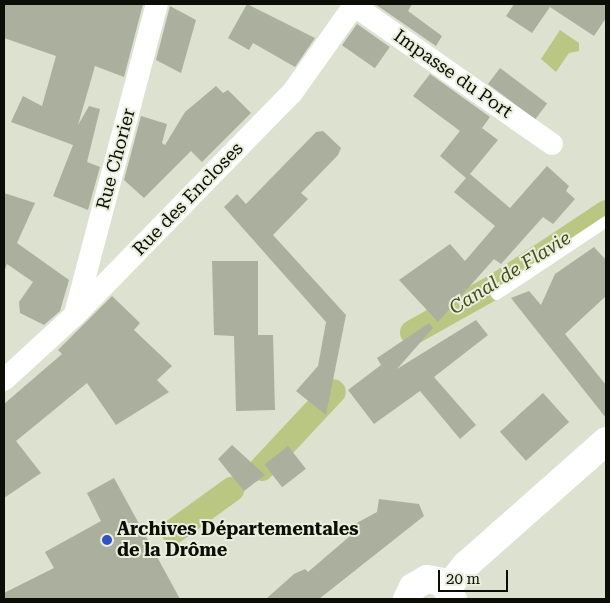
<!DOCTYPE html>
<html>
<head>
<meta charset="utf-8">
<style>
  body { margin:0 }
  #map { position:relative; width:610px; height:603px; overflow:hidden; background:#dde1cf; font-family:"Roboto Serif",serif }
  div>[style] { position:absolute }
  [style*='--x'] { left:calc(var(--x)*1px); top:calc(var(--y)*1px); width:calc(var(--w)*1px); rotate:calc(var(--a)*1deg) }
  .water>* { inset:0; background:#bac783 }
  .canal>* { height:25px; margin:-12.5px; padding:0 12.5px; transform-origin:12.5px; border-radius:12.5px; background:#bac783 }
  .building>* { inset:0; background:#abaf9e; transform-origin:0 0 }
  .service>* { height:11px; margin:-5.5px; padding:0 5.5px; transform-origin:5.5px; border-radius:5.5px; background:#fff }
  .minor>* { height:22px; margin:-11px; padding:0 11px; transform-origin:11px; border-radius:11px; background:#fff }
  .tertiary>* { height:28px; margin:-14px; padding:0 14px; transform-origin:14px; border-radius:14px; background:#fff }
  .secondary>* { height:28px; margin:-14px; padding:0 14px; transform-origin:14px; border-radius:14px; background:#fff }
  .dots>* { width:14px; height:14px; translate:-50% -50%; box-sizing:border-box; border:2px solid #eaeedc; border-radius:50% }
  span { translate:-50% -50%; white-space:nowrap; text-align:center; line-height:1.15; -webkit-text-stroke:4px #eaeedc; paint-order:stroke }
  .street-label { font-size:18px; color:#0c0d07 }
  .poi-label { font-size:18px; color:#0c0d07; font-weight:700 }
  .left { translate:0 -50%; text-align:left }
  .water-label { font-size:19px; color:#454d1b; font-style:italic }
  .frame { position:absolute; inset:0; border:5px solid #0c0d07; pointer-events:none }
  .scale { position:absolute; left:438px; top:570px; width:70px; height:22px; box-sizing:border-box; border:2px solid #0c0d07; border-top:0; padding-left:6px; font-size:15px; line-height:18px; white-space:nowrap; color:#0c0d07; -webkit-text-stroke:4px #eaeedc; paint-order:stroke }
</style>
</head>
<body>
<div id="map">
  <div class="water">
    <div style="clip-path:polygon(560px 30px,579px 43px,579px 51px,569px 53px,556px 72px,541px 59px)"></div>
  </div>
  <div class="canal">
    <div style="--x:412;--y:332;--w:96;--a:-29.2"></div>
    <div style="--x:496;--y:285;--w:132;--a:-33.6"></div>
    <div style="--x:261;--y:468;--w:105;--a:-46.9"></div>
    <div style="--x:173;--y:531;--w:72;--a:-35.9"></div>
  </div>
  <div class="building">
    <div style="clip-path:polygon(4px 4px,143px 4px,124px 77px,95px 66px,78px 125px,89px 106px,100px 109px,87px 162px,100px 167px,88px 210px,53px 196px,73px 145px,11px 122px,23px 96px,42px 106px,56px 56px,4px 38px)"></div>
    <div style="clip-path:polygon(247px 4px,315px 38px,295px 67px,253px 43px,249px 50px,228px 38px)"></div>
    <div style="clip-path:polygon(375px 4px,412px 4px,408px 11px,442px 36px,436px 46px)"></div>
    <div style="clip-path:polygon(514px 4px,606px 4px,606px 18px,594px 36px,550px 7px,532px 33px,506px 16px)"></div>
    <div style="clip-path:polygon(170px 6px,196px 20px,181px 73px,156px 60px)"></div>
    <div style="left:357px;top:24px;width:40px;height:26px;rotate:35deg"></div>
    <div style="left:500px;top:68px;width:59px;height:20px;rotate:37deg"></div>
    <div style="clip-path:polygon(430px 74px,490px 117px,482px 128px,498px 140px,470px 174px,510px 208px,547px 166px,569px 186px,566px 191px,575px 199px,553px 224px,543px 217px,501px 264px,494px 259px,438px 322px,399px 280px,450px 244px,465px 261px,495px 226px,454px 192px,466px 178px,440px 156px,460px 131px,413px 96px)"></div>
    <div style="clip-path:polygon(216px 86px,223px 93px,228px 90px,251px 113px,202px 162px,191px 151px,144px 198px,124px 180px,141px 116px,167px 124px,162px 143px,165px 145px,185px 112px)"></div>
    <div style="clip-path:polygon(323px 131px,341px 148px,338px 155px,301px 193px,308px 199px,273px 235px,346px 315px,326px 415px,296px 391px,318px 366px,326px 322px,224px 207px,237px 194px,246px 204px,316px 132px)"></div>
    <div style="clip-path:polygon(4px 193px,35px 203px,17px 243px,69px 280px,60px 311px,44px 325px,20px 313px,19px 302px,33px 282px,7px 264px,4px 272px)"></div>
    <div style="clip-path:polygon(594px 247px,606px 260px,606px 296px,565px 334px,606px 385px,606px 418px,511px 298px,529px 291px,541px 305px,555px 274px)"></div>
    <div style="clip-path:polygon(212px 261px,258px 261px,258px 335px,273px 335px,275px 410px,236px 411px,234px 336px,214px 335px)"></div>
    <div style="clip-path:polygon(112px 296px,140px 323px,134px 330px,172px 366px,157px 380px,169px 392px,116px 425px,87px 383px,16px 441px,41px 473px,4px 498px,4px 404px,62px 354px,58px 350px)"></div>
    <div style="clip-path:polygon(476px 320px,488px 335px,434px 377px,476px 425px,460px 439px,420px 391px,374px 424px,348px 390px,381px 365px,377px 358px,429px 323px,433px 328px,397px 369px)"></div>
    <div style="left:543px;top:393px;width:39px;height:58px;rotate:48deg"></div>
    <div style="clip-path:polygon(232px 445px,265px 475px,244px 491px,218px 459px)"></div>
    <div style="left:288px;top:446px;width:29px;height:30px;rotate:52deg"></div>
    <div style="clip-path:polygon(114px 478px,180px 599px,4px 599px,4px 593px,54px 568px,45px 552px,101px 521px,87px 493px)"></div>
    <div style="clip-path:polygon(379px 499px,419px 504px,424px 516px,319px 599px,266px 599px,294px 574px,305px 569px,308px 572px,357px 530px,353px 525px,377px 512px)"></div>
  </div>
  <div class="service">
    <div style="--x:496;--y:294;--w:132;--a:-33.6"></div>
  </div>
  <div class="minor">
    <div style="--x:352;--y:4;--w:244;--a:35"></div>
    <div style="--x:75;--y:314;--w:321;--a:-75.2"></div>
    <div style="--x:4;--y:380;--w:96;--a:-42.5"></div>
    <div style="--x:75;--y:315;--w:310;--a:-45.7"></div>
    <div style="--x:292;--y:93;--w:109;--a:-54.7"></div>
  </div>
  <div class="tertiary">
    <div style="--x:448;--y:587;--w:28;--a:-51"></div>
    <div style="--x:466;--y:565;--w:187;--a:-41.5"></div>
  </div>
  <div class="secondary">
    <div style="--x:407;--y:599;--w:13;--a:-63"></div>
    <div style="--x:413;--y:587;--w:16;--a:-30"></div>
    <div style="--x:427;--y:579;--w:15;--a:11"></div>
    <div style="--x:442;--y:582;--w:20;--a:57"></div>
  </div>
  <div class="dots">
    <div style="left:107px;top:540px;background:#3152c3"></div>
  </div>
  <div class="street-label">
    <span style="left:453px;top:74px;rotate:35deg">Impasse du Port</span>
    <span style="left:116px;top:159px;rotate:-75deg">Rue Chorier</span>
    <span style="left:188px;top:199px;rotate:-46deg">Rue des Encloses</span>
  </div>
  <div class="poi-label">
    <span class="left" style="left:117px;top:540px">Archives Départementales<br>de la Drôme</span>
  </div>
  <div class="water-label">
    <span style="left:510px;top:273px;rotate:-32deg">Canal de Flavie</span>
  </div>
  <div class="frame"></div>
  <div class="scale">20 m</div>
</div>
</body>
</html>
